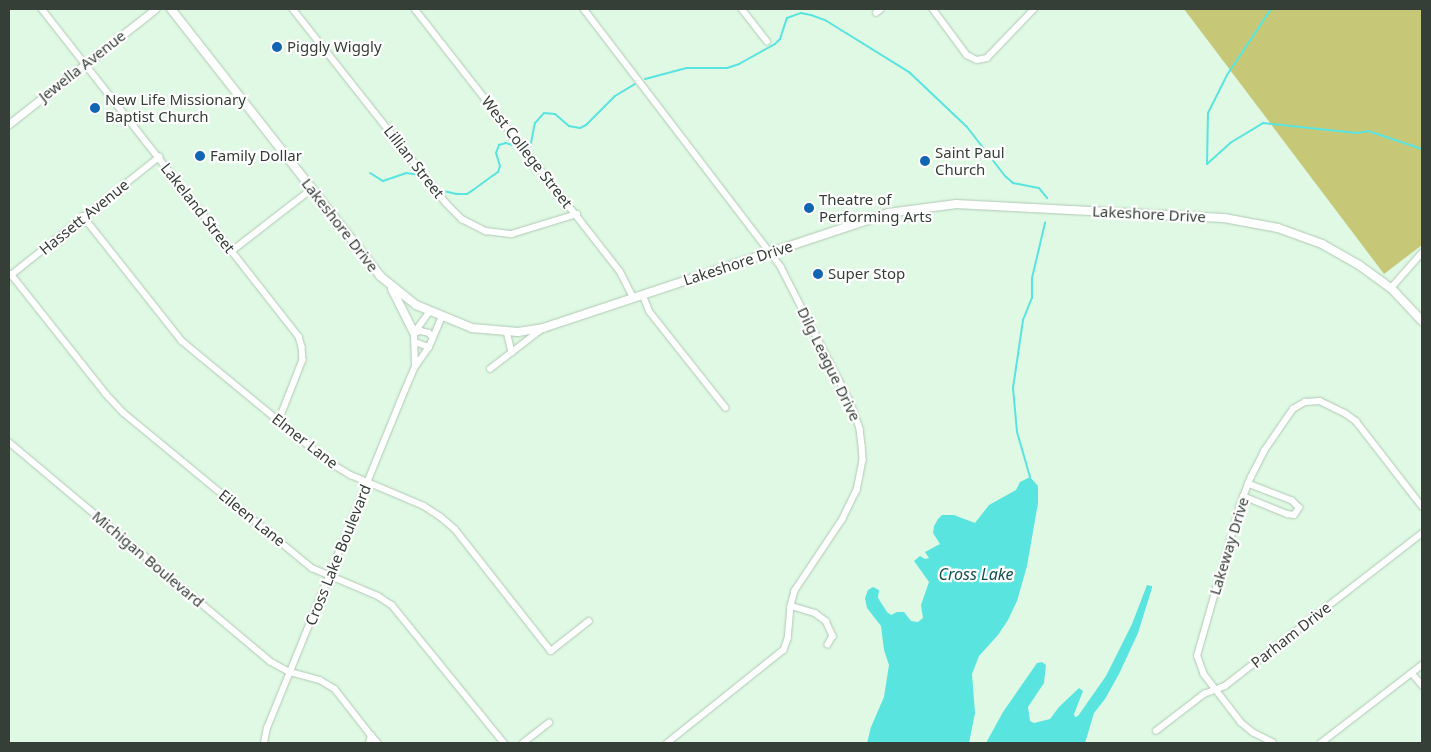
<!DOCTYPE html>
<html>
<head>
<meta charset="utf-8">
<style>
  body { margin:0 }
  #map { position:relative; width:1431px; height:752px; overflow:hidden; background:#dff9e4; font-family:"Noto Sans",sans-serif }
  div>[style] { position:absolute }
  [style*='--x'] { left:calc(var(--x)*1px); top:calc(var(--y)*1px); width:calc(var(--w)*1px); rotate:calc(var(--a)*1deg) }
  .green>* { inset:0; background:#c6c878 }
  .water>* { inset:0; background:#5ae4df }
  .stream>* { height:2px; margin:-1px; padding:0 1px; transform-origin:1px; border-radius:1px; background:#5ae4df }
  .roads { filter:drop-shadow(0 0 1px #b0c9b4) drop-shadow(0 0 1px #b0c9b4) }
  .minor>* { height:5.5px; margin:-2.75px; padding:0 2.75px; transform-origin:2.75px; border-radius:2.75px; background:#fff }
  .tertiary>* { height:7px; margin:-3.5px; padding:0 3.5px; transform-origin:3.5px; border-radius:3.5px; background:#fff }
  .secondary>* { height:8px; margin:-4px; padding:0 4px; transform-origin:4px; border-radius:4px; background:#fff }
  .dots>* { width:14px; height:14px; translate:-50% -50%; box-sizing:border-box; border:2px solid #fff; border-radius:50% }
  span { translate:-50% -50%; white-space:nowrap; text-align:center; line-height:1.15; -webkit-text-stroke:4.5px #fff; paint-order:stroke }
  .poi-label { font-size:15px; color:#353f37 }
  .left { translate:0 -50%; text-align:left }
  .street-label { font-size:15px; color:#353f37 }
  .water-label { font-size:16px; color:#14504e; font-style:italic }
  .frame { position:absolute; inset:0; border:10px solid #353f37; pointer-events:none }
</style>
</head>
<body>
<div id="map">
  <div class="green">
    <div style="clip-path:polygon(1184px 9px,1422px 9px,1422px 245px,1384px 274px)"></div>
  </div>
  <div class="water">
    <div style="clip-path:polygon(1030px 477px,1038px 486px,1038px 503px,1027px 566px,1017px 601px,1008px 620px,998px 635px,979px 656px,972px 674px,975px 713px,969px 743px,867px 743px,871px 727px,884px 697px,889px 665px,884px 650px,881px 626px,867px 608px,865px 598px,868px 590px,873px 587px,879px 590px,878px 598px,887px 612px,891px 615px,897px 612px,904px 612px,911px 621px,918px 622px,923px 618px,921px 605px,929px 582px,914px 561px,920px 556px,925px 559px,929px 558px,925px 552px,940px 544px,933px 533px,934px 526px,938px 519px,942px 515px,954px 515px,975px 523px,989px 505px,1016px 490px,1020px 482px)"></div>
    <div style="clip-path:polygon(1147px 585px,1152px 586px,1152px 588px,1138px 633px,1119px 674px,1105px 699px,1094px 713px,1085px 743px,986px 743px,1003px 712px,1037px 663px,1042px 662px,1046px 665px,1044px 683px,1028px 707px,1030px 721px,1034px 723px,1050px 719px,1059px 707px,1079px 688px,1083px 691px,1074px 714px,1075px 717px,1078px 716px,1106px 676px,1132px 624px)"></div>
  </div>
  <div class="stream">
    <div style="--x:645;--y:79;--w:43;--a:-14.7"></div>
    <div style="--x:687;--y:68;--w:40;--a:0"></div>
    <div style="--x:727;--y:68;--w:13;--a:-18"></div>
    <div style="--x:739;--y:64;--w:41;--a:-29.1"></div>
    <div style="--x:775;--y:44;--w:7;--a:-45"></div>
    <div style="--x:780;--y:39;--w:22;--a:-72"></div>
    <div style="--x:787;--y:18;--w:15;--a:-20"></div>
    <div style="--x:801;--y:13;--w:10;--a:11"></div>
    <div style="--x:811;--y:15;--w:15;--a:20"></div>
    <div style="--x:825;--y:20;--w:99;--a:31.8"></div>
    <div style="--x:909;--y:72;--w:80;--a:43.5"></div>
    <div style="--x:967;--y:127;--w:62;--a:52.2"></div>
    <div style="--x:1005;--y:176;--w:11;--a:41"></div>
    <div style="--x:1013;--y:183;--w:26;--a:11"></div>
    <div style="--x:1039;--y:188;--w:13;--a:51"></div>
    <div style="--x:525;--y:146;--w:7;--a:-27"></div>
    <div style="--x:531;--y:143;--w:20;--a:-79"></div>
    <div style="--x:535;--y:123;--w:13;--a:-48"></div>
    <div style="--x:544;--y:113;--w:11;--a:5"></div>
    <div style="--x:555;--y:114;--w:18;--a:41"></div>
    <div style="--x:569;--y:126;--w:11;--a:10"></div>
    <div style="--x:580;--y:128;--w:7;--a:-27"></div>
    <div style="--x:586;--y:125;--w:41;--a:-45"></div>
    <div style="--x:615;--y:96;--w:23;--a:-31"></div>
    <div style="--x:1207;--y:164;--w:31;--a:-42"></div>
    <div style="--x:1230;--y:143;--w:39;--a:-31"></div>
    <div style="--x:1263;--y:123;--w:94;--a:6.1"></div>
    <div style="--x:1356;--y:133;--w:12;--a:-9"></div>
    <div style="--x:1368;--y:131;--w:57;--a:18.4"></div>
    <div style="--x:1207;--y:164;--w:51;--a:-88.9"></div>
    <div style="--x:1208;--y:113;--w:42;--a:-63.4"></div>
    <div style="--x:1227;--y:75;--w:79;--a:-56.3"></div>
    <div style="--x:370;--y:173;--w:15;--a:32"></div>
    <div style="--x:383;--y:181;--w:24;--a:-19"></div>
    <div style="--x:406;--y:173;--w:14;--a:8"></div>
    <div style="--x:439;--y:190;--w:17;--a:13"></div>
    <div style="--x:456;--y:194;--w:11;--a:0"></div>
    <div style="--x:467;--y:194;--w:7;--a:-34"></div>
    <div style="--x:473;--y:190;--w:31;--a:-36"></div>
    <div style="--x:498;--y:172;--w:6;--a:-72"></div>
    <div style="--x:500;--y:166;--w:14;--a:-107"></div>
    <div style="--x:496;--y:153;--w:9;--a:-69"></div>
    <div style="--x:499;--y:145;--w:7;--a:-16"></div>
    <div style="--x:506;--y:143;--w:13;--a:18"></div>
    <div style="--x:1030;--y:477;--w:47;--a:-106.1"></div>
    <div style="--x:1017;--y:432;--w:44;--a:-95.2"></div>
    <div style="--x:1013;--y:388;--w:69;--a:-81.6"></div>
    <div style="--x:1023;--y:320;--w:24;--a:-68"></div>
    <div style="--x:1032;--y:298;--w:20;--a:-90"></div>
    <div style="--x:1032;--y:278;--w:57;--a:-76.7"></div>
  </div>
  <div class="roads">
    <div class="minor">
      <div style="--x:42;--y:9;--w:417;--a:51.9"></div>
      <div style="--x:299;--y:337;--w:10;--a:73"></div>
      <div style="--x:302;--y:347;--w:13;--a:86"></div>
      <div style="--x:303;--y:360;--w:66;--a:111.5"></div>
      <div style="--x:293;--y:9;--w:247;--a:51.7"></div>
      <div style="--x:446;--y:203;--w:23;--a:45"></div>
      <div style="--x:462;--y:219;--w:27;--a:27"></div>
      <div style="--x:486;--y:231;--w:26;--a:7"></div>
      <div style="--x:512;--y:234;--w:68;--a:-17.1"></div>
      <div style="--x:415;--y:9;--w:333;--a:52"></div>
      <div style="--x:620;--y:271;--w:30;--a:63"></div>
      <div style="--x:584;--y:9;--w:325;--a:52.6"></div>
      <div style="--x:781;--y:267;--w:151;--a:62.8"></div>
      <div style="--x:850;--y:401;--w:30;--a:70"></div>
      <div style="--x:860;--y:429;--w:16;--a:83"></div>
      <div style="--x:862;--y:445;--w:15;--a:86"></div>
      <div style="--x:863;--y:460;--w:31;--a:101"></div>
      <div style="--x:857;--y:490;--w:32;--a:116"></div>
      <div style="--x:843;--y:519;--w:87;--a:123.7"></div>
      <div style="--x:795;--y:591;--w:16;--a:105"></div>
      <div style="--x:791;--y:606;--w:33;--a:95"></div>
      <div style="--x:788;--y:639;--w:12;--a:110"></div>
      <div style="--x:784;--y:650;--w:149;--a:141.3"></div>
      <div style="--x:742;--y:9;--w:41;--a:52"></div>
      <div style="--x:933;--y:9;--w:57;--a:53.5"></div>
      <div style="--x:967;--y:55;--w:11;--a:27"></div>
      <div style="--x:977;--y:60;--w:10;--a:-11"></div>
      <div style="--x:987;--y:58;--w:68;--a:-46.2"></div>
      <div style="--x:876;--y:13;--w:6;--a:-39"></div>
      <div style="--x:83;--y:216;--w:159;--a:51.6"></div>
      <div style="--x:182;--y:341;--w:190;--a:39.5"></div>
      <div style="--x:329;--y:462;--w:26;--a:31"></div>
      <div style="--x:351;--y:475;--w:79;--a:23"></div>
      <div style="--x:424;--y:506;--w:20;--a:33"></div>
      <div style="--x:441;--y:517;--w:18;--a:41"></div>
      <div style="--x:455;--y:529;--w:155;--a:51.8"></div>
      <div style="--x:551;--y:651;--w:48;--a:-38.3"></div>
      <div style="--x:232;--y:251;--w:101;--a:-37.8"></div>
      <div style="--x:11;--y:274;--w:153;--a:51.6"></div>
      <div style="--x:106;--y:394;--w:26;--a:47"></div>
      <div style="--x:124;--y:413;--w:244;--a:39.5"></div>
      <div style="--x:312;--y:568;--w:72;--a:23"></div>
      <div style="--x:378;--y:596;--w:17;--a:33"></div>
      <div style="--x:392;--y:605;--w:178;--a:50.9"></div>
      <div style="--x:10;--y:276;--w:191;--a:-38.6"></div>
      <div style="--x:1391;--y:288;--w:47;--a:-48.5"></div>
      <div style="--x:643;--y:295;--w:18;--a:68"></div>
      <div style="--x:650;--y:312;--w:122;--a:51.6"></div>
      <div style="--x:507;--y:332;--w:21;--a:76"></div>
      <div style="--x:414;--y:333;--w:7;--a:-16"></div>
      <div style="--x:421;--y:331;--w:8;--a:14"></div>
      <div style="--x:429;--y:333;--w:6;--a:51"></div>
      <div style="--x:415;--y:342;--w:15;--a:20"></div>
      <div style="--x:415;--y:365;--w:32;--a:-92"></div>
      <div style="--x:414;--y:333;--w:26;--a:-54"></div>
      <div style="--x:490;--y:369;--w:66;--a:-37.6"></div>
      <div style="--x:9;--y:442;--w:342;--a:40"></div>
      <div style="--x:271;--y:662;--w:21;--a:28"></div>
      <div style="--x:290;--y:672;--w:31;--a:15"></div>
      <div style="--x:320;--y:680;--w:17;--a:31"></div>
      <div style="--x:335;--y:689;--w:58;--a:52"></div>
      <div style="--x:1243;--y:496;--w:48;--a:22.2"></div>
      <div style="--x:1287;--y:514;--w:7;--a:8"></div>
      <div style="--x:1294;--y:515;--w:9;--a:-54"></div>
      <div style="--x:1299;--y:508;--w:10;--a:-135"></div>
      <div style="--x:1292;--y:501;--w:47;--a:-158.9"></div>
      <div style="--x:791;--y:606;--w:25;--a:16"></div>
      <div style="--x:815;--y:613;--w:14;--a:36"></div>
      <div style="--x:826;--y:621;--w:17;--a:65"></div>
      <div style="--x:833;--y:636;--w:10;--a:119"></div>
      <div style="--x:1412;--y:673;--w:16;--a:50"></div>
      <div style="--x:1156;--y:731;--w:61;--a:-37.6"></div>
      <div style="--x:1204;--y:694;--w:22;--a:-21"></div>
      <div style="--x:1225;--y:686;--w:249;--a:-37.8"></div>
      <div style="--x:264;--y:743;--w:15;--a:-79"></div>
      <div style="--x:267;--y:728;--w:365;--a:-67.8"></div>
      <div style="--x:405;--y:390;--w:25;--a:-67"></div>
      <div style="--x:415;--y:367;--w:24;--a:-55"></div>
      <div style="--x:429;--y:347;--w:33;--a:-67"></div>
      <div style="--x:369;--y:743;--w:8;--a:-76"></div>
      <div style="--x:371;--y:735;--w:11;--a:49"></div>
      <div style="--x:523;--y:743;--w:33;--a:-38"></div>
      <div style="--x:1273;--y:743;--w:22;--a:-153"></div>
      <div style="--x:1253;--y:733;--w:16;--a:-140"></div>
      <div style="--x:1241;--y:723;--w:61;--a:-127.6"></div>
      <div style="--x:1204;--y:675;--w:20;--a:-110"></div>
      <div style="--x:1197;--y:656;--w:157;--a:-74.1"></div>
      <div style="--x:1240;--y:505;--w:30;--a:-69"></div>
      <div style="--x:1251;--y:477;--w:29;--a:-63"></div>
      <div style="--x:1264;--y:451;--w:51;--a:-55.4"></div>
      <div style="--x:1293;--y:409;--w:14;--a:-30"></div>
      <div style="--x:1305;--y:402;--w:15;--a:-4"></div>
      <div style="--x:1320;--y:401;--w:28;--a:26"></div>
      <div style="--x:1345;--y:413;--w:14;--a:36"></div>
      <div style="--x:1356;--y:421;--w:108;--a:52.2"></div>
      <div style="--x:1321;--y:743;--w:128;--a:-37.7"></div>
    </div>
    <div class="tertiary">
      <div style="--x:9;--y:124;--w:186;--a:-38.2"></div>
    </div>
    <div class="secondary">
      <div style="--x:171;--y:9;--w:339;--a:51.9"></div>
      <div style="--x:380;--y:276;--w:46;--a:38.9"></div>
      <div style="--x:416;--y:305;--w:61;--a:22.3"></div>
      <div style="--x:472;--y:328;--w:46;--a:5"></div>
      <div style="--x:518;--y:332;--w:25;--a:-9"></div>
      <div style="--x:543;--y:328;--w:364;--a:-18.4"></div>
      <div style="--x:888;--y:213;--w:69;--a:-7.5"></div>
      <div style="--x:956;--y:204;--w:268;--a:3"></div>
      <div style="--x:1224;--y:218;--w:55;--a:10.5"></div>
      <div style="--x:1278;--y:228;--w:47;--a:20"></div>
      <div style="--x:1322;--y:244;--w:43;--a:29.6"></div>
      <div style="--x:1359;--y:265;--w:39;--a:36"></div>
      <div style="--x:1391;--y:288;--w:45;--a:46.8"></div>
      <div style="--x:392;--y:289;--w:49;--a:63.4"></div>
    </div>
  </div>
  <div class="dots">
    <div style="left:277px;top:47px;background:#1265b3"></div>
    <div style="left:95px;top:108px;background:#1265b3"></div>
    <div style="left:200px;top:156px;background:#1265b3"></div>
    <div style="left:925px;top:161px;background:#1265b3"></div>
    <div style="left:809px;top:208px;background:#1265b3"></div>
    <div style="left:818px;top:274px;background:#1265b3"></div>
  </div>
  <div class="poi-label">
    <span class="left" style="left:287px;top:47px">Piggly Wiggly</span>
    <span class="left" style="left:105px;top:108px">New Life Missionary<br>Baptist Church</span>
    <span class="left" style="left:935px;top:161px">Saint Paul<br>Church</span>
    <span class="left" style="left:210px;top:156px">Family Dollar</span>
    <span class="left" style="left:819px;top:208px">Theatre of<br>Performing Arts</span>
    <span class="left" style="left:828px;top:274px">Super Stop</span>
  </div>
  <div class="street-label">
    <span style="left:82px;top:66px;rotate:-38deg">Jewella Avenue</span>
    <span style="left:527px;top:152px;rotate:52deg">West College Street</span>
    <span style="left:414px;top:162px;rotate:52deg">Lillian Street</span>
    <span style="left:198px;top:208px;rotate:52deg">Lakeland Street</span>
    <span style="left:1149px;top:214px;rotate:3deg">Lakeshore Drive</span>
    <span style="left:84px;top:217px;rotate:-39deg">Hassett Avenue</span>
    <span style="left:340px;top:225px;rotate:52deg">Lakeshore Drive</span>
    <span style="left:738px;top:263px;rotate:-18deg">Lakeshore Drive</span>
    <span style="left:829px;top:364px;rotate:64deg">Dilg League Drive</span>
    <span style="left:305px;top:441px;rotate:38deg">Elmer Lane</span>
    <span style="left:252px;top:518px;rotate:39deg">Eileen Lane</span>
    <span style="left:1229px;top:546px;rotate:-73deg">Lakeway Drive</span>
    <span style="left:338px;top:555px;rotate:-68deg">Cross Lake Boulevard</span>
    <span style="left:148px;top:559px;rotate:40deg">Michigan Boulevard</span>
    <span style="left:1291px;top:635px;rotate:-38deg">Parham Drive</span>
  </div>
  <div class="water-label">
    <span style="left:976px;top:574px">Cross Lake</span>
  </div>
  <div class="frame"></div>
</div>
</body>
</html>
